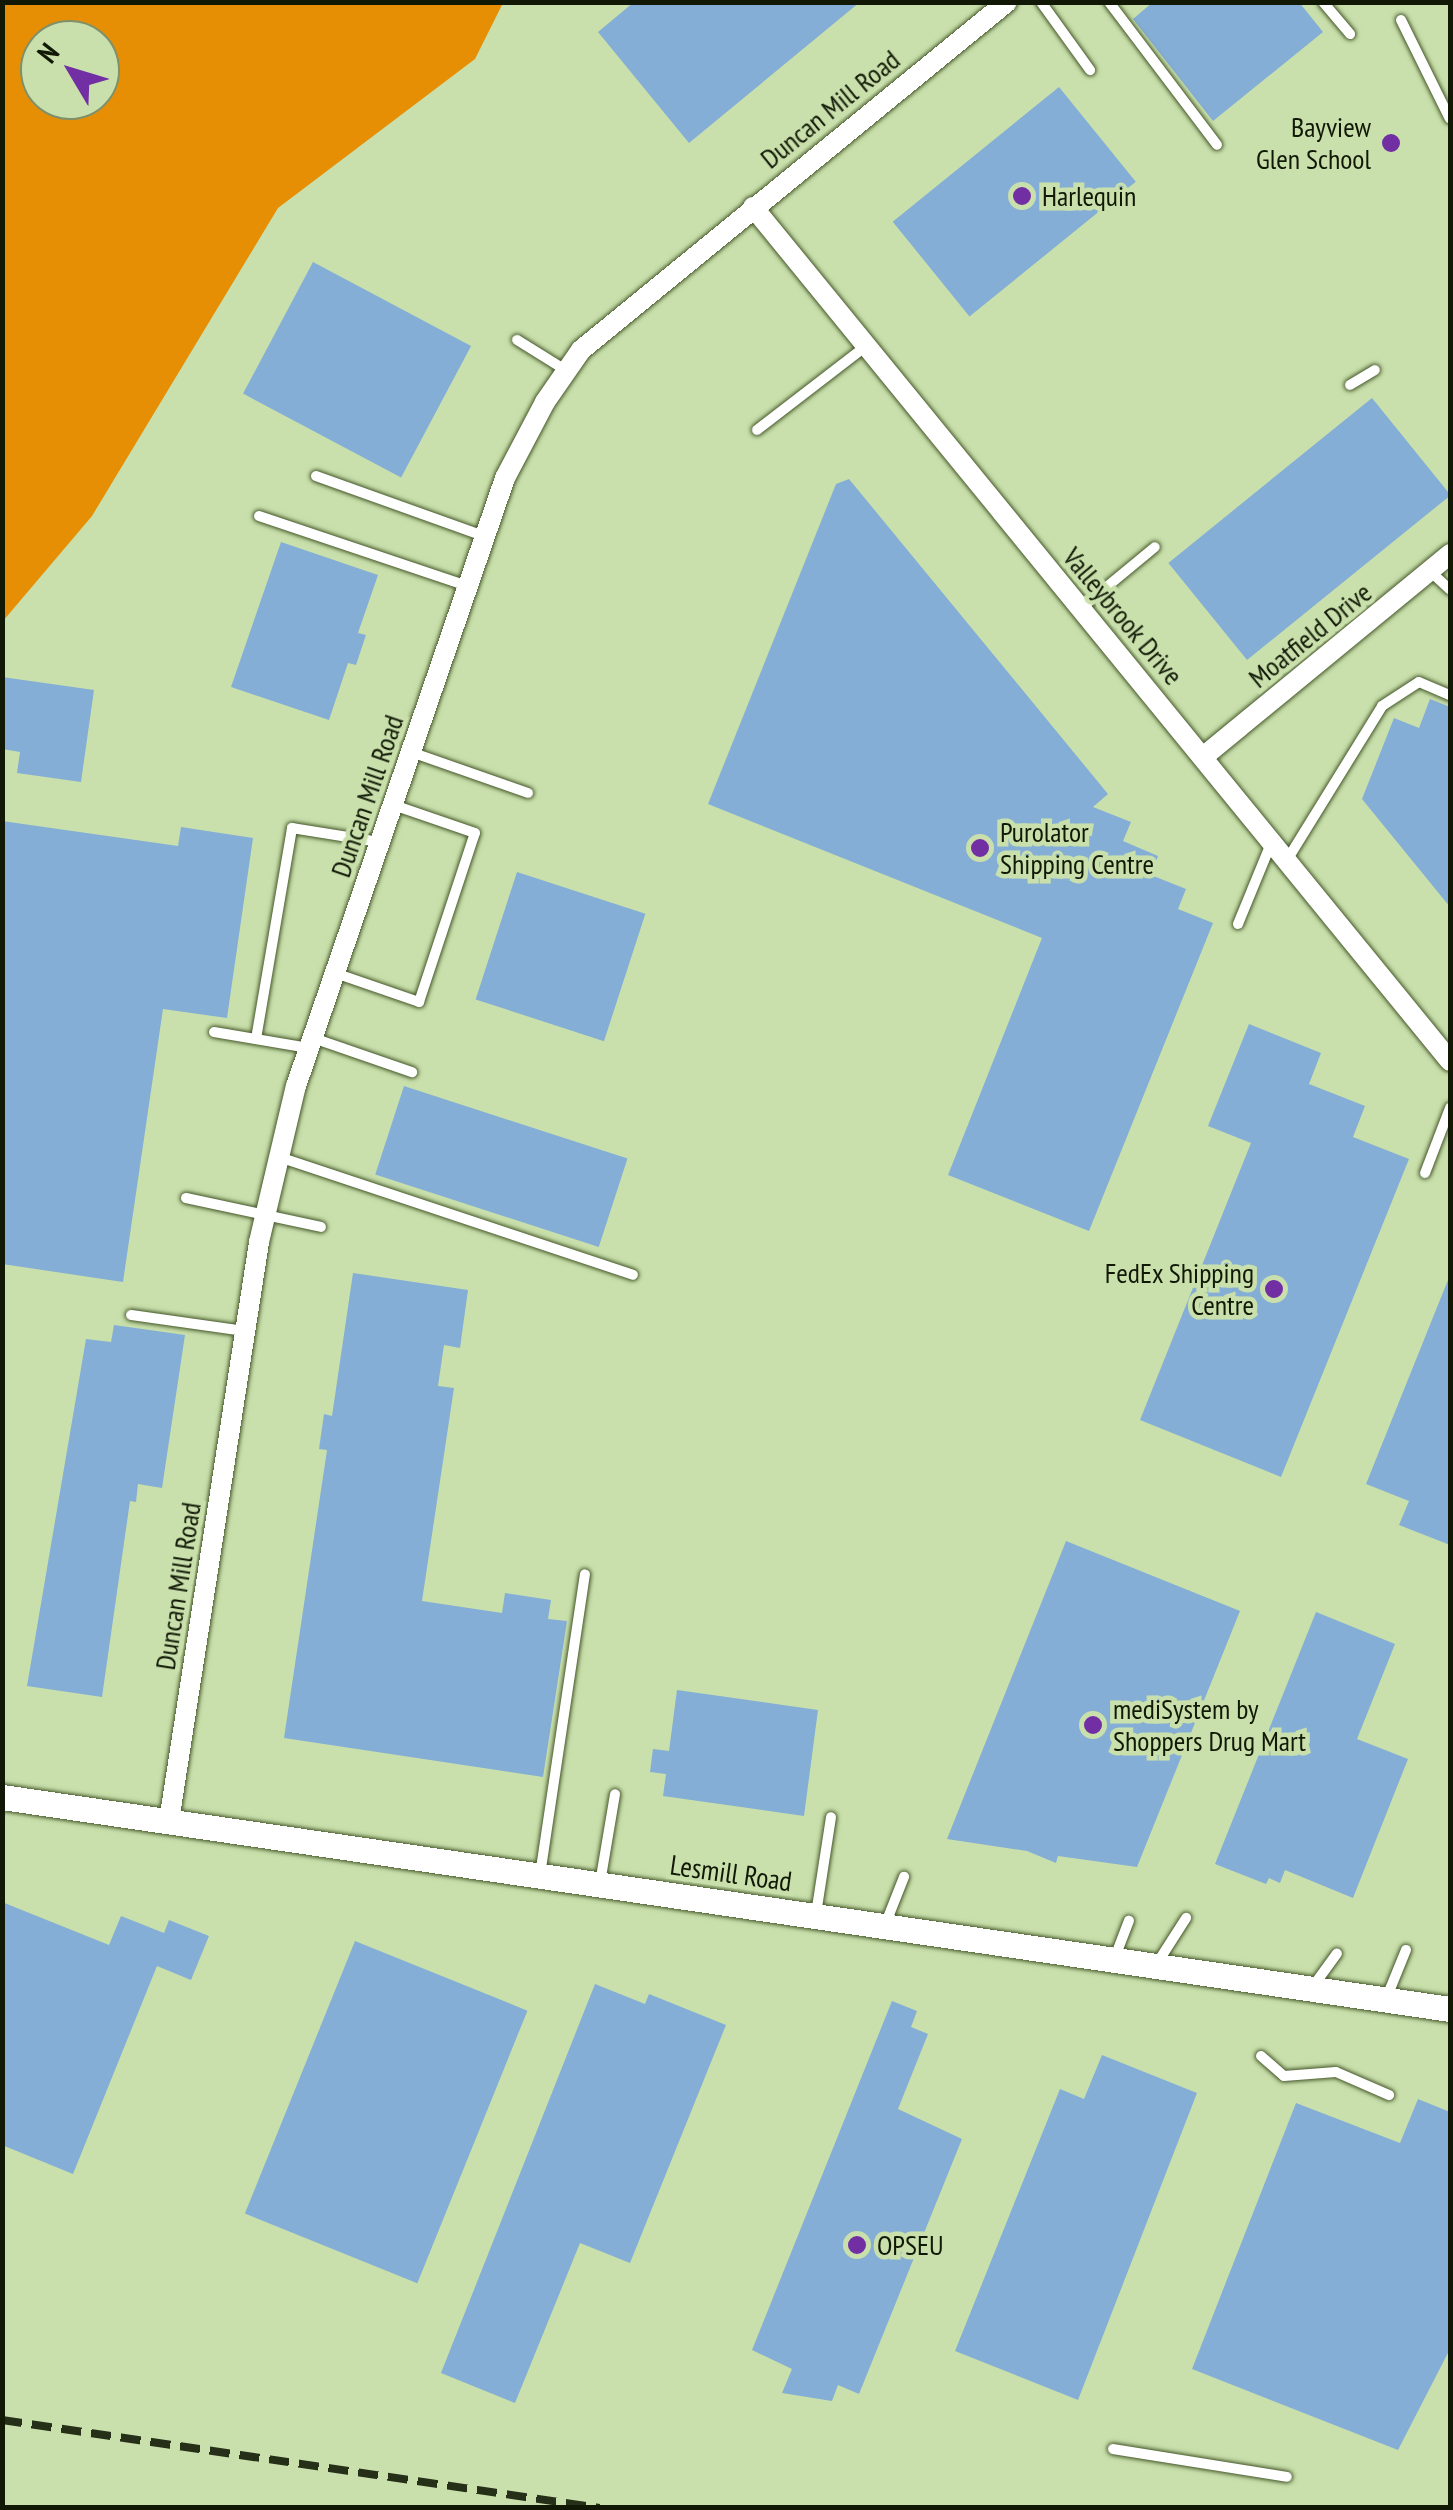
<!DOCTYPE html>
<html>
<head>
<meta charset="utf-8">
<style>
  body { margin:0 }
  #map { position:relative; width:1453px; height:2510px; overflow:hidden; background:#c9e0ac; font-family:"PT Sans Narrow",sans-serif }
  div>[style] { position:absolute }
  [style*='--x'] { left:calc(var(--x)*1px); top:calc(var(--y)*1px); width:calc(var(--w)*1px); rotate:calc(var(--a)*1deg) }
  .forest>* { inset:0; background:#e68f05 }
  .building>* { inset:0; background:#84aed5; transform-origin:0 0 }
  .roads { filter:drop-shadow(0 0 2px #455729) drop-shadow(0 0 2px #455729) }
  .service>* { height:10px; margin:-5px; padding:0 5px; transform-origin:5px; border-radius:5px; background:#fff }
  .minor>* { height:20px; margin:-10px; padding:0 10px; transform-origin:10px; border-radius:10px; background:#fff }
  .tertiary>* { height:25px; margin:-12.5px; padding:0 12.5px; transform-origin:12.5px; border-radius:12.5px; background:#fff }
  .rail>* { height:8px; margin-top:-4px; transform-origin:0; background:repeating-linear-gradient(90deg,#263019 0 20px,transparent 0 30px) }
  .dots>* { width:28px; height:28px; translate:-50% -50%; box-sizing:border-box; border:5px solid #c9e0ac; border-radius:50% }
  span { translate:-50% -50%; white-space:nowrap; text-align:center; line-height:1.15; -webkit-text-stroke:9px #c9e0ac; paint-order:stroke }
  .street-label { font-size:28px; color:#111906 }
  .poi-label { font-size:28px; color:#111906 }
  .right { translate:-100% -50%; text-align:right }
  .left { translate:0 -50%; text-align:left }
  .frame { position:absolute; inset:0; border:5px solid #111906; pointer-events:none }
  .north { position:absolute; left:20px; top:20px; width:100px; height:100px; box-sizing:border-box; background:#c9e0ac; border:2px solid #7f906a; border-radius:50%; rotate:308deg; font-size:28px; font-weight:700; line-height:40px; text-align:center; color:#111906 }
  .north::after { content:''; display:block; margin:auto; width:35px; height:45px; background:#722fa3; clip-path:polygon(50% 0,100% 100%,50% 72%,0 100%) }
</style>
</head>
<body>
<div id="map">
  <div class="forest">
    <div style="clip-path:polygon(evenodd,3px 2px,503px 3px,475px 59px,278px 208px,92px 516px,3px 621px,3px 2px,40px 40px,100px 40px,100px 100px,40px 100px,40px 40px)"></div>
  </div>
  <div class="building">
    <div style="clip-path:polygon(634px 2px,860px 2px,689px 143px,598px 32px)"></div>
    <div style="clip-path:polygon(1153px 2px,1299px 2px,1323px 32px,1213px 121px,1133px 19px)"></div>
    <div style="left:1059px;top:87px;width:122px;height:214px;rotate:51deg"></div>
    <div style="left:313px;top:262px;width:179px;height:149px;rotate:28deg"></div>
    <div style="left:1372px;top:398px;width:125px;height:262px;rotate:51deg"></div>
    <div style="clip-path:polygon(849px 479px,1108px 794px,1093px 807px,1131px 822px,1123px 841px,1158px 856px,1151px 875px,1186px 889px,1178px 909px,1213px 923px,1089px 1231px,948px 1175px,1042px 938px,708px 804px,836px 484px)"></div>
    <div style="clip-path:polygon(281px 542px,378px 575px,358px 633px,366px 635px,356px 665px,348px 663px,329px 720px,231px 687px)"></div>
    <div style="clip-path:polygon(2px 677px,94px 690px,81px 782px,17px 773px,20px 752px,2px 749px)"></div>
    <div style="clip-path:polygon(1430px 699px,1450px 707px,1450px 907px,1362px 799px,1394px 718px,1419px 728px)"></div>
    <div style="clip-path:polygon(2px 821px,178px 846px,181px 827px,253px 838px,227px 1018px,163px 1009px,123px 1282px,2px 1264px)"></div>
    <div style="left:517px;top:872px;width:135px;height:134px;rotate:18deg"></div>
    <div style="clip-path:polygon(1249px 1024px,1321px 1053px,1309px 1084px,1365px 1106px,1353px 1137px,1409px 1159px,1281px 1477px,1140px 1420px,1251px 1143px,1208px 1126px)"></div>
    <div style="left:404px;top:1086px;width:235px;height:93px;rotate:18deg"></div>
    <div style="clip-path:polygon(353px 1273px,468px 1290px,460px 1348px,444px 1345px,438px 1386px,454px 1388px,422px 1601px,502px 1613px,505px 1593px,551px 1600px,548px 1619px,567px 1621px,543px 1777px,284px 1738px,327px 1450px,319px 1449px,324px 1414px,332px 1416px)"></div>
    <div style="clip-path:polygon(1450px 1275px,1450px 1545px,1399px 1525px,1409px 1501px,1366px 1484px)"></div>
    <div style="clip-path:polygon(114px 1325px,185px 1335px,162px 1488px,138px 1484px,136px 1502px,130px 1501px,102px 1697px,27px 1686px,86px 1339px,111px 1342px)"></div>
    <div style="clip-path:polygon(1066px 1541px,1240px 1611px,1137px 1867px,1058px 1856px,1056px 1863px,1027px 1851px,947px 1839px)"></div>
    <div style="clip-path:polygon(1316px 1612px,1395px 1644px,1357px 1739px,1408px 1759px,1353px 1898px,1285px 1870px,1280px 1883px,1269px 1878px,1266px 1884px,1215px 1864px)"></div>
    <div style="clip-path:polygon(677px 1690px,818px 1710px,804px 1816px,663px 1796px,666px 1774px,650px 1772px,653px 1749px,669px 1751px)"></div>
    <div style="clip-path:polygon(2px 1902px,109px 1945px,121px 1916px,164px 1933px,169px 1920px,209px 1936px,191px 1980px,157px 1966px,73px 2174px,2px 2145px)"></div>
    <div style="left:355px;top:1941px;width:186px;height:294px;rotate:22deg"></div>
    <div style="clip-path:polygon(595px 1984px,645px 2004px,649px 1994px,726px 2025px,630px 2263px,580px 2243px,515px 2403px,441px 2373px)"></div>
    <div style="clip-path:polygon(892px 2001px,917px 2011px,911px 2027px,928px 2034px,898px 2109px,962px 2139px,859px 2394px,838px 2385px,832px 2401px,782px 2393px,792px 2369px,752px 2350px)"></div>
    <div style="clip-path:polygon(1102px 2055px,1197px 2093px,1078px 2400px,955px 2351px,1060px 2089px,1084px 2099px)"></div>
    <div style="clip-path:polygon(1418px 2099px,1450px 2112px,1450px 2349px,1398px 2450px,1192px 2369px,1296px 2103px,1400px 2143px)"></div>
  </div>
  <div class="roads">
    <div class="service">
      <div style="--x:1041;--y:2;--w:84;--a:54.2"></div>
      <div style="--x:1109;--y:2;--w:179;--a:52.9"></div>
      <div style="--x:1323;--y:2;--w:42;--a:49.8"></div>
      <div style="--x:1401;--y:20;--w:110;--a:63.7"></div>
      <div style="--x:517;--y:340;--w:59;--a:31.8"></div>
      <div style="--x:1350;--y:385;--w:29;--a:-31"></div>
      <div style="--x:757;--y:430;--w:138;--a:-37.6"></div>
      <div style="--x:316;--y:476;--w:178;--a:19.7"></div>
      <div style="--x:259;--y:516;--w:219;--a:18.6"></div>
      <div style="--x:1431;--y:572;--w:26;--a:43"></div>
      <div style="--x:1080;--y:609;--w:97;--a:-39.6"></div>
      <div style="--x:411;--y:752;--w:124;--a:19.3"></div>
      <div style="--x:1287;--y:860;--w:181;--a:-58.3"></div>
      <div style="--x:1382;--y:706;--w:44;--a:-33"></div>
      <div style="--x:1419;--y:682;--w:34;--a:23"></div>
      <div style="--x:1238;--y:924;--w:90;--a:-67.7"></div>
      <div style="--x:335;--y:973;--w:89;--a:19"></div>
      <div style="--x:419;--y:1002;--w:178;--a:-71.7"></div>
      <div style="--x:475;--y:833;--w:87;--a:-161.1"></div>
      <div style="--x:214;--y:1032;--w:96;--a:9.6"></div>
      <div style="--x:313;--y:1038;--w:105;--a:19"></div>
      <div style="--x:256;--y:1039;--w:214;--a:-80.3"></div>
      <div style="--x:292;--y:828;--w:88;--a:9.1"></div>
      <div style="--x:279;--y:1157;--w:373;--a:18.4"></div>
      <div style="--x:1425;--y:1173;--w:70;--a:-69"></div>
      <div style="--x:186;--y:1198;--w:138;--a:12.1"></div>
      <div style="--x:131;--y:1315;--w:115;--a:8"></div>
      <div style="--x:540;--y:1875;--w:304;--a:-81.5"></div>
      <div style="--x:600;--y:1883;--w:90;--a:-80.4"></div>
      <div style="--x:816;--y:1914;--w:98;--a:-81.2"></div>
      <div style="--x:885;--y:1925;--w:52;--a:-68.4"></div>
      <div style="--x:1115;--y:1957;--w:39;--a:-69"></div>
      <div style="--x:1156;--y:1965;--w:56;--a:-57.4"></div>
      <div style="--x:1314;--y:1985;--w:39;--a:-54"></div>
      <div style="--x:1386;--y:1999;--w:53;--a:-67.8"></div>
      <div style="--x:1261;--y:2056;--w:30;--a:41"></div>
      <div style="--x:1284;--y:2076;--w:52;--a:-4.4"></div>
      <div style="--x:1336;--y:2072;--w:58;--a:23.5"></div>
      <div style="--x:1113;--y:2449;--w:176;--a:9.1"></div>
    </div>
    <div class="minor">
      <div style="--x:753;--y:207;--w:1102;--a:50.78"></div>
      <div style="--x:1203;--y:757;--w:320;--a:-39.4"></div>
      <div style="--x:169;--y:1821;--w:586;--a:-81.16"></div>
      <div style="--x:259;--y:1242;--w:160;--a:-76.7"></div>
      <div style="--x:296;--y:1086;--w:643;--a:-71.03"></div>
      <div style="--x:505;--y:478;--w:86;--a:-62.2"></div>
      <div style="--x:545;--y:402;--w:63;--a:-55.3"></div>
      <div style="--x:581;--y:350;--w:550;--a:-39.25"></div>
    </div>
    <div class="tertiary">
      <div style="--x:2;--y:1797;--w:1463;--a:8.33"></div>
    </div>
  </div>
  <div class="rail">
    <div style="--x:2;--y:2420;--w:604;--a:8.37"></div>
  </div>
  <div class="dots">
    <div style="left:1391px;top:143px;background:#722fa3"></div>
    <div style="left:1022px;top:196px;background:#722fa3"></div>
    <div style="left:980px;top:848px;background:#722fa3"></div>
    <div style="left:1274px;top:1289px;background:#722fa3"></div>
    <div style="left:1093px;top:1725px;background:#722fa3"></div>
    <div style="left:857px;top:2245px;background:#722fa3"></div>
  </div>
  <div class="street-label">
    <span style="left:830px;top:109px;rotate:-39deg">Duncan Mill Road</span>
    <span style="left:1123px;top:616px;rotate:50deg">Valleybrook Drive</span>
    <span style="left:1310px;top:635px;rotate:-39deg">Moatfield Drive</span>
    <span style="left:367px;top:796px;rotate:-71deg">Duncan Mill Road</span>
    <span style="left:178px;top:1586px;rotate:-81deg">Duncan Mill Road</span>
    <span style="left:731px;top:1873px;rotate:8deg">Lesmill Road</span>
  </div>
  <div class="poi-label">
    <span class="right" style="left:1371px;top:143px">Bayview<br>Glen School</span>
    <span class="left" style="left:1042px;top:196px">Harlequin</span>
    <span class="left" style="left:1000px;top:848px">Purolator<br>Shipping Centre</span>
    <span class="right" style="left:1254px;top:1289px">FedEx Shipping<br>Centre</span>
    <span class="left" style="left:1113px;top:1725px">mediSystem by<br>Shoppers Drug Mart</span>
    <span class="left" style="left:877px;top:2245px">OPSEU</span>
  </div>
  <div class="frame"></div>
  <div class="north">N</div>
</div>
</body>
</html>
